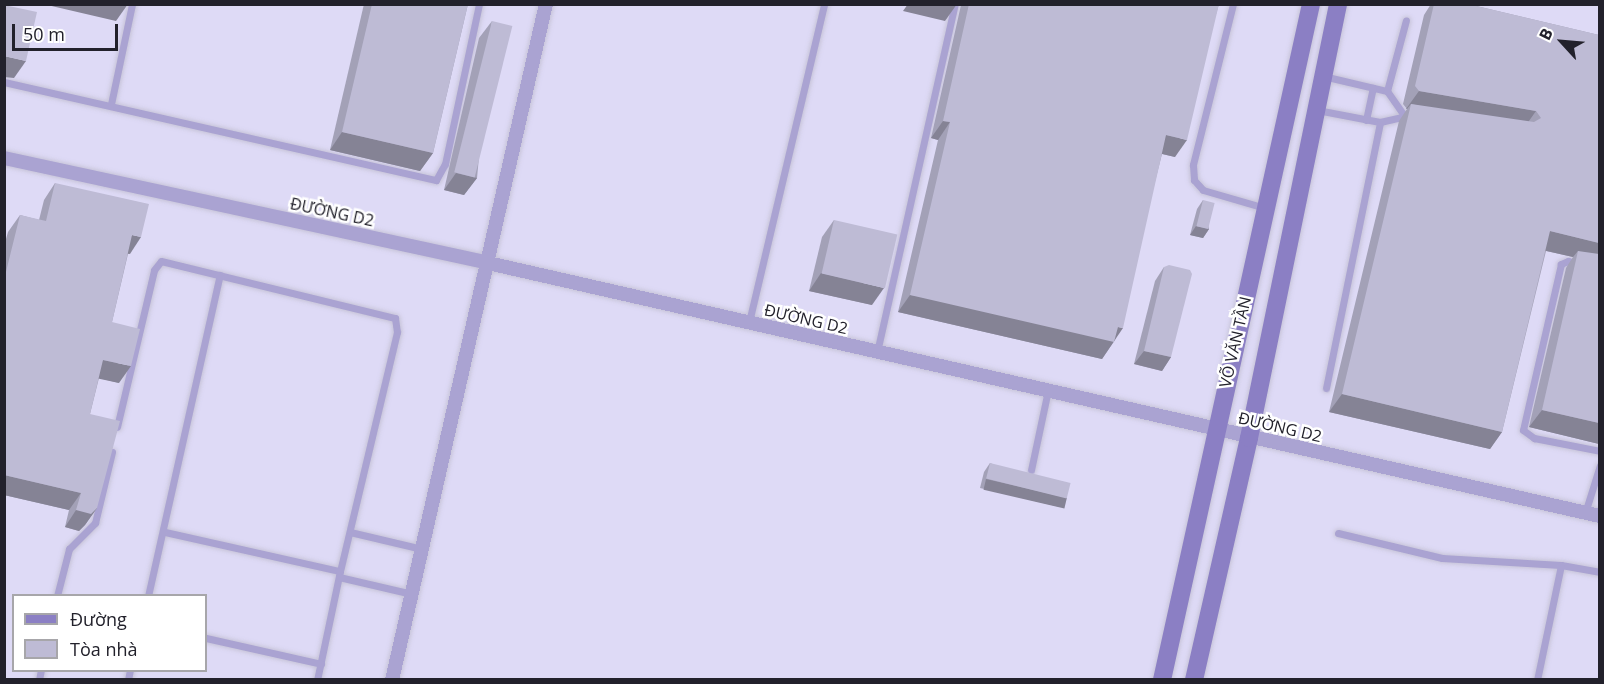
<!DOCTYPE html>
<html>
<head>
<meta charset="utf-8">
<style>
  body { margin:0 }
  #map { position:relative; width:1604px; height:684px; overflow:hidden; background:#ebe8fe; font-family:"Open Sans",sans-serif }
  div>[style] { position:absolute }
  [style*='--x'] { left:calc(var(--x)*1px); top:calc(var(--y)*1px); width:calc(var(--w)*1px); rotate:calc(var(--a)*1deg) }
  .built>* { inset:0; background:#dedaf6 }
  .roads { filter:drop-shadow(0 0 2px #c7c4d8) drop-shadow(0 0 2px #c7c4d8) }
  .lane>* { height:7px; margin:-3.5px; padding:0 3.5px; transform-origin:3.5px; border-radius:3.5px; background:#aaa3d2 }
  .street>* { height:14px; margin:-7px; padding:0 7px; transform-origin:7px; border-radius:7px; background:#aaa3d2 }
  .secondary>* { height:18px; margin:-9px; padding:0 9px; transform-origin:9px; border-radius:9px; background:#8b7fc4 }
  .wall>* { inset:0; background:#a3a1b7 }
  .shaded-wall>* { inset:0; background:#858395; transform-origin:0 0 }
  .building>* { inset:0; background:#bebbd5; transform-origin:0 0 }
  span { translate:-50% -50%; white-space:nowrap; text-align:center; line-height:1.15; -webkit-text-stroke:5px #fff; paint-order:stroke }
  .street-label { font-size:16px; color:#22212b }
  .frame { position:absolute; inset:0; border:6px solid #22212b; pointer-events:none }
  .legend { position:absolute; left:12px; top:594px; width:195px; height:78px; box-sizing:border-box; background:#fff; border:2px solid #a7a6aa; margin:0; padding:8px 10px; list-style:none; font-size:18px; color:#22212b }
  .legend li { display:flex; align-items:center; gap:12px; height:30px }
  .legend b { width:30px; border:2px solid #a7a6aa }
  .north { position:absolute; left:1532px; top:12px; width:60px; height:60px; -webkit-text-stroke:4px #fff; paint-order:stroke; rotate:296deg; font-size:16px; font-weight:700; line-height:24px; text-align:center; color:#22212b }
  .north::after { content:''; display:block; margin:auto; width:21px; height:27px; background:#22212b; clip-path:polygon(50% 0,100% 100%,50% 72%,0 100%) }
  .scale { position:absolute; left:12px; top:24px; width:106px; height:27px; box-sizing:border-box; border:3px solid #22212b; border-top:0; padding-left:8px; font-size:18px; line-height:21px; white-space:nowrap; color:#22212b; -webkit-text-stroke:4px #fff; paint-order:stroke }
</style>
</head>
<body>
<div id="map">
  <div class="built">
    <div style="clip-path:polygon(evenodd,4px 5px,1599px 5px,1599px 679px,5px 679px,4px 5px,14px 596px,206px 596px,206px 670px,14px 670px,14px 596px)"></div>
  </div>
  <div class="roads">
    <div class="lane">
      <div style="--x:1233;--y:4;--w:166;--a:104"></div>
      <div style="--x:1193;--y:165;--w:15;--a:86"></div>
      <div style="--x:1194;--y:180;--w:13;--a:48"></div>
      <div style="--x:1203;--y:190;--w:65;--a:16.2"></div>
      <div style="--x:1323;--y:76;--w:66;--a:13.2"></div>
      <div style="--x:1387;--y:91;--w:28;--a:55"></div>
      <div style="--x:4;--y:82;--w:443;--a:12.8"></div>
      <div style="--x:436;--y:180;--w:18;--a:-61"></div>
      <div style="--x:445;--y:164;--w:164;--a:-78"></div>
      <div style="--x:1387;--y:91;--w:73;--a:-75"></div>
      <div style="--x:111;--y:104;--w:102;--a:-78.1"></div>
      <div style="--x:1317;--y:110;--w:64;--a:10.8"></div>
      <div style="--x:1380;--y:122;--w:32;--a:-13"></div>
      <div style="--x:1366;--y:120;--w:33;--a:-78"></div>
      <div style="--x:1578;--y:263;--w:10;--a:-169"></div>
      <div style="--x:1568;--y:261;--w:8;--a:157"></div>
      <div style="--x:1561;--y:264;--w:170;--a:102.9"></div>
      <div style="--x:1523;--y:430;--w:14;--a:36"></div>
      <div style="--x:1534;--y:438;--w:67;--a:11.1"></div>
      <div style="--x:749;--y:322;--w:327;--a:-76.7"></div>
      <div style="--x:877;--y:352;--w:357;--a:-77.4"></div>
      <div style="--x:1326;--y:388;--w:271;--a:-78.5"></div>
      <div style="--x:117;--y:427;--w:161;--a:-76.7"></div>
      <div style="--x:154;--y:270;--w:11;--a:-52"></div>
      <div style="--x:161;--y:261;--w:241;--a:13.7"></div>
      <div style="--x:395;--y:318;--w:14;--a:82"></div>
      <div style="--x:397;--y:332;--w:246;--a:103.4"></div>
      <div style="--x:1031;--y:470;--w:82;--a:-78"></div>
      <div style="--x:1585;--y:513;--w:50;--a:-72.6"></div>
      <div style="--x:165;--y:532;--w:179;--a:12.6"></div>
      <div style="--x:340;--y:571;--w:111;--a:101.9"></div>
      <div style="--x:350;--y:532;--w:74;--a:13.3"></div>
      <div style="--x:1338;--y:533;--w:107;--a:13.5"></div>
      <div style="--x:1442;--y:558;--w:119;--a:3.4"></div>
      <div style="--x:1561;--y:565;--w:40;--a:10"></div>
      <div style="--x:339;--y:577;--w:75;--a:13.1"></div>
      <div style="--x:57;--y:596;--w:49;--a:-75.7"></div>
      <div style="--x:69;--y:549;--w:37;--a:-45"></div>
      <div style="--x:95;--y:523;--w:73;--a:-76.5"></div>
      <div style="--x:148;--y:596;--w:329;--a:-77.4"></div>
      <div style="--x:206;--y:638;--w:118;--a:12.7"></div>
      <div style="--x:39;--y:680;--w:10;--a:-79"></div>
      <div style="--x:128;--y:680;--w:10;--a:-79"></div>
      <div style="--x:1537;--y:680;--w:117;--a:-78.2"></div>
    </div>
    <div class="street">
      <div style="--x:4;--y:158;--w:495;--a:12.2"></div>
      <div style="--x:488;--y:263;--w:1140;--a:12.82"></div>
      <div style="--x:392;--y:680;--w:693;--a:-77.17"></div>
    </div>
    <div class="secondary">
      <div style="--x:1162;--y:680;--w:692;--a:-77.57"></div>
      <div style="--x:1194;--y:680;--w:248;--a:-77.2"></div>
      <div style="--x:1249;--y:438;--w:443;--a:-78.4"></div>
    </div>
  </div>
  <div class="wall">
    <div style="clip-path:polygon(364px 4px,468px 4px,433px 153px,420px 171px,330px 150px)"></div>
    <div style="clip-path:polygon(1219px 4px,1175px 157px,1162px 154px,1115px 340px,1102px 359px,898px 312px,938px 140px,931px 138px,961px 5px)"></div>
    <div style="clip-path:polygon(1431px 4px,1468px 4px,1599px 35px,1599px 444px,1529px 427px,1566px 268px,1573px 257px,1546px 251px,1502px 432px,1490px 449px,1329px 412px,1399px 121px,1407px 109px,1403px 104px,1424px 15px)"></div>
    <div style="clip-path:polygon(492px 21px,477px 178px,464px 195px,444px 190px,479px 38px)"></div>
    <div style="clip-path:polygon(55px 183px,130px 254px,128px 254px,112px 322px,119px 383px,99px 378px,90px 414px,97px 508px,85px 525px,79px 531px,65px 527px,69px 510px,4px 495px,4px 246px,8px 232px,20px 215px,39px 220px,44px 200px)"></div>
    <div style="clip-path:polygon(1203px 200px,1209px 229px,1203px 238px,1190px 235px,1197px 209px)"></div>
    <div style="clip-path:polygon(834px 220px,872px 305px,809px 291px,822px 237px)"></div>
    <div style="clip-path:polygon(1164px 267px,1171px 357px,1162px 371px,1134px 364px,1155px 281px)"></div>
    <div style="clip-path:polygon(990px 463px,1067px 498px,1060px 507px,980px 488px,984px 472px)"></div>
  </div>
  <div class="shaded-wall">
    <div style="clip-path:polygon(43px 4px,128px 4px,116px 21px)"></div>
    <div style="clip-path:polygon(908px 4px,957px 4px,945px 21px,903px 11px)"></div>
    <div style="clip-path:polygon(4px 56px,26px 61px,14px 78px,4px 77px)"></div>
    <div style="clip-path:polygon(1419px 91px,1536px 111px,1524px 128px,1411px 104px,1407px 109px,1406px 109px)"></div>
    <div style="clip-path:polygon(943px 121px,950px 122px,938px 140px,931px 138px)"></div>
    <div style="clip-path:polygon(342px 132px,433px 153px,420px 171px,330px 150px)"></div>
    <div style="clip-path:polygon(1166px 135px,1187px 140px,1175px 157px,1154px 152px)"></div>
    <div style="clip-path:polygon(456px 173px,477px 178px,464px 195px,444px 190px)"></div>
    <div style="clip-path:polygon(1196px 226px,1209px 229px,1203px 238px,1190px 235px)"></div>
    <div style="clip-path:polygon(1550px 231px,1599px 243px,1599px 263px,1578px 251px,1573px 257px,1538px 249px)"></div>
    <div style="clip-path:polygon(132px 235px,141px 237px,130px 254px,120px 252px)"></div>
    <div style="clip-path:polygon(821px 273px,884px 288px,872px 305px,809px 291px)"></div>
    <div style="clip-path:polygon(910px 295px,1118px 327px,1123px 328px,1102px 359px,898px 312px)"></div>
    <div style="clip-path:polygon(1144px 351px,1171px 357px,1162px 371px,1134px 364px)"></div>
    <div style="clip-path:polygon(103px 360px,131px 366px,119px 383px,91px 377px)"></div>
    <div style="clip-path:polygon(1342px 394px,1502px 432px,1490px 449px,1329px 412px)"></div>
    <div style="clip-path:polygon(1542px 410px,1599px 423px,1599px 444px,1529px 427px)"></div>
    <div style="clip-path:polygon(4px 475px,81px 493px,69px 510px,4px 495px)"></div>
    <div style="left:986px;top:479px;width:83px;height:11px;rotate:13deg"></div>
    <div style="clip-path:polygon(97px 508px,85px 525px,79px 531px,65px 527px,76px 510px)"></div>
  </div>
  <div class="building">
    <div style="clip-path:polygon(372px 4px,468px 4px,433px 153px,342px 132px)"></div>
    <div style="clip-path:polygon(969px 4px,1219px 4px,1187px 140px,1166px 135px,1123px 328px,1118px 327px,1114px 342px,910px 295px,950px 122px,943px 121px)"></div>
    <div style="clip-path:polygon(1434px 4px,1468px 4px,1599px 35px,1599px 243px,1550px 231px,1502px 432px,1342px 394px,1411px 104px,1534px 122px,1541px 118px,1536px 111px,1419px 91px,1415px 86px)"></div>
    <div style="clip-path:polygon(4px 5px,37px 12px,26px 61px,4px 56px)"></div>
    <div style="left:492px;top:21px;width:21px;height:156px;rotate:14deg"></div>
    <div style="clip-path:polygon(55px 183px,149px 204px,141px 237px,132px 235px,112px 322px,140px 329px,131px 366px,103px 360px,90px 414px,120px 421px,97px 508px,91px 514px,76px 510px,81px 493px,4px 475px,4px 280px,20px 215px,46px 221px)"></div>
    <div style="left:1203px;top:200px;width:12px;height:27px;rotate:14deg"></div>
    <div style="left:834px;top:220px;width:65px;height:55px;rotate:13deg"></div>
    <div style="clip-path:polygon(1578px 251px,1599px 254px,1599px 423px,1542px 410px)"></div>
    <div style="clip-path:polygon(1169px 265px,1190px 270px,1192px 274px,1171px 357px,1144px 351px,1164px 267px)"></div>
    <div style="left:990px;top:463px;width:83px;height:16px;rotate:14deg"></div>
  </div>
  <div class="street-label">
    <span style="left:332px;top:212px;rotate:12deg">ĐƯỜNG D2</span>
    <span style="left:806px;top:319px;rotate:13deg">ĐƯỜNG D2</span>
    <span style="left:1235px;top:342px;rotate:-77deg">VÕ VĂN TẦN</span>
    <span style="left:1280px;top:427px;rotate:13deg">ĐƯỜNG D2</span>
  </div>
  <div class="frame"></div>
  <ul class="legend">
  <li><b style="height:8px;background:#8b7fc4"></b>Đường</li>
  <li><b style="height:16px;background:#bebbd5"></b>Tòa nhà</li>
  </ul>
  <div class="north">B</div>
  <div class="scale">50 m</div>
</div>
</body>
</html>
